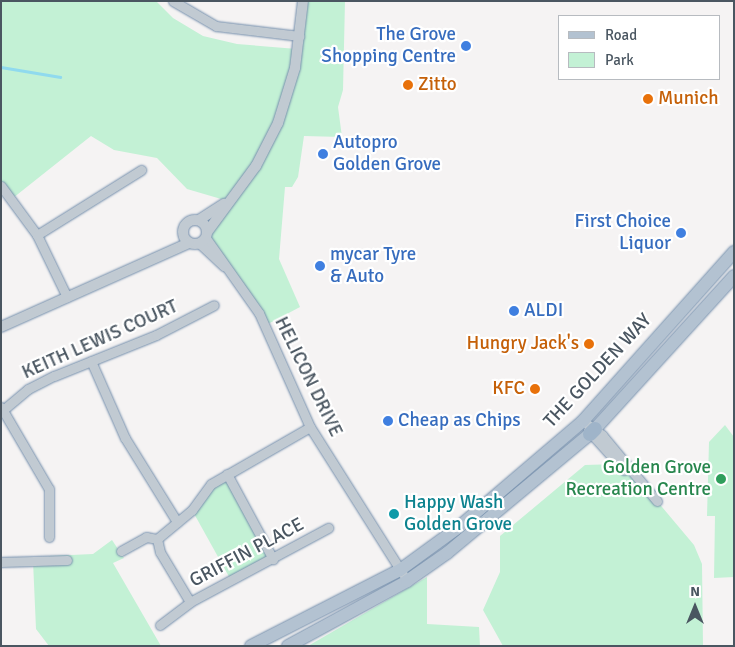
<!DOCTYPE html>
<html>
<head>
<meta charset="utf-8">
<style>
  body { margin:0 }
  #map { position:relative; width:735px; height:647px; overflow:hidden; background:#f5f3f3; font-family:Signika,sans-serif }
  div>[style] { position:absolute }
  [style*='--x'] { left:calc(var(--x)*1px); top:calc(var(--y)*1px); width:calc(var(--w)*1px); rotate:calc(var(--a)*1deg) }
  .green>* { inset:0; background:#c3f1d5 }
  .stream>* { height:2.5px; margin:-1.25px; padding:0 1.25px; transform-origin:1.25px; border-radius:1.25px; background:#90daee }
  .roads { filter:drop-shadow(0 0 1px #7690ad) drop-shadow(0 0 1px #7690ad) }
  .minor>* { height:9px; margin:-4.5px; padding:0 4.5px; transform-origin:4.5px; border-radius:4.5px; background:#c1cad2 }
  .tertiary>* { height:10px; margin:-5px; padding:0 5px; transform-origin:5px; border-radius:5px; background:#c1cad2 }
  .tertiary>.ring { margin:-5px; padding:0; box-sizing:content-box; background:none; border:10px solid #c1cad2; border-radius:50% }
  .primary>* { height:12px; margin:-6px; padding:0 6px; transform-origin:6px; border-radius:6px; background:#b3c2d1 }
  .trunk>* { height:14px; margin:-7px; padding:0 7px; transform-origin:7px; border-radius:7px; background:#9fb4c9 }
  .dots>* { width:14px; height:14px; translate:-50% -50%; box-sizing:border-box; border:2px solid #fff; border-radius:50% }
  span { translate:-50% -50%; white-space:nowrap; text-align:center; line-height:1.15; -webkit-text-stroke:4.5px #fff; paint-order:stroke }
  .shop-label { font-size:19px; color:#366cbe }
  .right { translate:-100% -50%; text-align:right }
  .left { translate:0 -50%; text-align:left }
  .food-label { font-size:19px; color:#c56008 }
  .street-label { font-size:19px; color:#4a5661 }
  .leisure-label { font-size:19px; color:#27864d }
  .culture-label { font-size:19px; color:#0d838f }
  .frame { position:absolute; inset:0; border:2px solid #4a5661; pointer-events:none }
  .legend { position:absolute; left:558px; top:15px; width:162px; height:65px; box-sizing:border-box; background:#fff; border:1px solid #b7bbc0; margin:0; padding:6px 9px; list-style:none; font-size:15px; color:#4a5661 }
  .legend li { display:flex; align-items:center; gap:10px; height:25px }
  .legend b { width:25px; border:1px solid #b7bbc0 }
  .north { position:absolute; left:670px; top:582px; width:50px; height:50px; -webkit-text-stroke:4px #fff; paint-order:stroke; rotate:0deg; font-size:14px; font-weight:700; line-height:20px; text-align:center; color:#4a5661 }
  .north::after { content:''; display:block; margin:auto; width:18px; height:22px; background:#4a5661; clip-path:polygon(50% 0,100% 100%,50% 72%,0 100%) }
</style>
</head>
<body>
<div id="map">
  <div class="green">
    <div style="clip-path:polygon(1px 1px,156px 1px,173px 18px,203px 36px,237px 44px,297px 49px,303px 1px,345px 1px,343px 90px,338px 107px,342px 137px,304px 136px,298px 177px,292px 187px,285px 187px,279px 259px,300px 307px,266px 325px,206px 238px,228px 201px,187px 189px,157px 158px,114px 150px,91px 136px,13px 198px,1px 186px)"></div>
    <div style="clip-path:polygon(725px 425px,734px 437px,734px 577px,714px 578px,715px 516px,707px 516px,709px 442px)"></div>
    <div style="clip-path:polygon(617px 464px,657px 501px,694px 545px,702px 564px,703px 646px,503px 646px,483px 610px,500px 572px,500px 536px,585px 465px)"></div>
    <div style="clip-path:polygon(227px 474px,273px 559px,232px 582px,192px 510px,211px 484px)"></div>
    <div style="clip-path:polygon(112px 540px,124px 558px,113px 563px,161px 646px,49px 646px,36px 629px,33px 561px,49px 561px,49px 556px,93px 554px)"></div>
    <div style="clip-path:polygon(427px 577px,427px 624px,479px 627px,480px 646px,308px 646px)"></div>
  </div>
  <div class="stream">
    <div style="--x:1;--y:67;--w:60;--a:9.6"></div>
  </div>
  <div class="roads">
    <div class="minor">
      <div style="--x:173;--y:1;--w:50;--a:30.2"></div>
      <div style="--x:216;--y:26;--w:84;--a:6.9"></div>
      <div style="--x:1;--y:186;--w:61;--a:53.7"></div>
      <div style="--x:37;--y:235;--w:69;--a:64.2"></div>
      <div style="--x:37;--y:235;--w:123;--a:-32"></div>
      <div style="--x:206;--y:238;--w:92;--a:54.8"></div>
      <div style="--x:259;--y:313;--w:125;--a:65.9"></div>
      <div style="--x:310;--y:427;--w:174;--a:57.7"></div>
      <div style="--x:199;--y:243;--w:34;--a:43"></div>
      <div style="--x:91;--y:361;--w:84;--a:66.2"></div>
      <div style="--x:125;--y:438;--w:99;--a:58.2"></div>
      <div style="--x:1;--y:407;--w:95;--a:59.7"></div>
      <div style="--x:49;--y:489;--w:48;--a:90"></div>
      <div style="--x:3;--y:410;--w:33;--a:-40"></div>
      <div style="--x:28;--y:389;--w:29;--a:-27"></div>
      <div style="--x:54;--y:376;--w:110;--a:-21.9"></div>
      <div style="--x:156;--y:335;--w:65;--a:-27.3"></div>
      <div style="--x:583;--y:421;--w:24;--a:36"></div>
      <div style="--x:602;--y:435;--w:86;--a:50.2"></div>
      <div style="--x:588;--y:430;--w:54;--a:48"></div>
      <div style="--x:227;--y:474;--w:97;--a:61.6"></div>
      <div style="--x:121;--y:551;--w:29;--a:-29"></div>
      <div style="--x:146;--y:537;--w:11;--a:10"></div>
      <div style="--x:1;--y:562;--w:66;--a:-1.7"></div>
      <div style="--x:190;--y:602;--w:58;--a:-121"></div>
      <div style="--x:160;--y:552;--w:13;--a:-103"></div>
      <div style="--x:157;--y:539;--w:45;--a:-39.6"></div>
      <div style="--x:192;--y:510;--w:32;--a:-54"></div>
      <div style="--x:211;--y:484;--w:114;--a:-29.9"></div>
      <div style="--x:190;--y:602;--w:157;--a:-28.2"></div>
      <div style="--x:160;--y:625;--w:38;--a:-37"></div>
    </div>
    <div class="tertiary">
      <div class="ring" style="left:183px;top:220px;width:14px;height:14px"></div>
      <div style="--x:199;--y:220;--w:30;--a:-33"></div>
      <div style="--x:208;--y:231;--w:81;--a:-53.6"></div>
      <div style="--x:256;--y:166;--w:48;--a:-62.9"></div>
      <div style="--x:278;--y:123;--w:58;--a:-72.8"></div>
      <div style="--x:295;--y:68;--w:67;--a:-83.2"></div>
      <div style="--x:1;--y:327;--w:206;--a:-24.1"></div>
    </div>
    <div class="primary">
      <div style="--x:595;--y:429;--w:207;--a:-47.7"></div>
      <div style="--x:251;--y:646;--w:167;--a:-27"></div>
      <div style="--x:400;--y:570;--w:73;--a:-36.1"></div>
      <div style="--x:459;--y:527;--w:163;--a:-40.5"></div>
      <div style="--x:583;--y:421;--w:227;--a:-48.2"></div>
      <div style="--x:288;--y:646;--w:136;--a:-28.6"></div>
      <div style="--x:407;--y:581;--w:49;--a:-35"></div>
      <div style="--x:447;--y:553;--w:186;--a:-39.8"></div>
    </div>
    <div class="trunk">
      <div style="--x:590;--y:434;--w:7;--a:-45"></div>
    </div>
  </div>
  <div class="dots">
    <div style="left:466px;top:46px;background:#3f7fe0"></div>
    <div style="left:408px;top:85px;background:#e8710a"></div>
    <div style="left:648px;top:99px;background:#e8710a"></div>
    <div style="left:323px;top:154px;background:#3f7fe0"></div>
    <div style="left:681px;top:233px;background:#3f7fe0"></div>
    <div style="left:320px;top:266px;background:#3f7fe0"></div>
    <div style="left:514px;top:311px;background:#3f7fe0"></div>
    <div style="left:589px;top:344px;background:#e8710a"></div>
    <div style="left:535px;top:389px;background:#e8710a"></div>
    <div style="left:388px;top:421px;background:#3f7fe0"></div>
    <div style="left:721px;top:479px;background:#2e9e5b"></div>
    <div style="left:394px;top:514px;background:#0f9aa8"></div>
  </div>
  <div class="shop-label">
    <span class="right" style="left:456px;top:46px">The Grove<br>Shopping Centre</span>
    <span class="left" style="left:333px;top:154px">Autopro<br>Golden Grove</span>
    <span class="right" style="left:671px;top:233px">First Choice<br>Liquor</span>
    <span class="left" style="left:330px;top:266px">mycar Tyre<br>&amp; Auto</span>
    <span class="left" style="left:524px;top:311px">ALDI</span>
    <span class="left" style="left:398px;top:421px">Cheap as Chips</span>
  </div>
  <div class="food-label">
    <span class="left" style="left:418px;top:85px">Zitto</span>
    <span class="left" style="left:658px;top:99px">Munich</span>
    <span class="right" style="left:579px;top:344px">Hungry Jack's</span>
    <span class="right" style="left:525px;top:389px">KFC</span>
  </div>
  <div class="street-label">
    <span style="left:100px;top:340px;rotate:-24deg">KEITH LEWIS COURT</span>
    <span style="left:598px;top:371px;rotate:-47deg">THE GOLDEN WAY</span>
    <span style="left:308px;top:377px;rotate:64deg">HELICON DRIVE</span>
    <span style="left:247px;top:553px;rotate:-28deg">GRIFFIN PLACE</span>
  </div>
  <div class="leisure-label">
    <span class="right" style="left:711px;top:479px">Golden Grove<br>Recreation Centre</span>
  </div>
  <div class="culture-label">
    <span class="left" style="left:404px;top:514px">Happy Wash<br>Golden Grove</span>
  </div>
  <div class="frame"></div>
  <ul class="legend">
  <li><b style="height:6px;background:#b3c2d1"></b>Road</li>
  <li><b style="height:14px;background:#c3f1d5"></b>Park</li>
  </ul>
  <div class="north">N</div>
</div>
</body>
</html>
